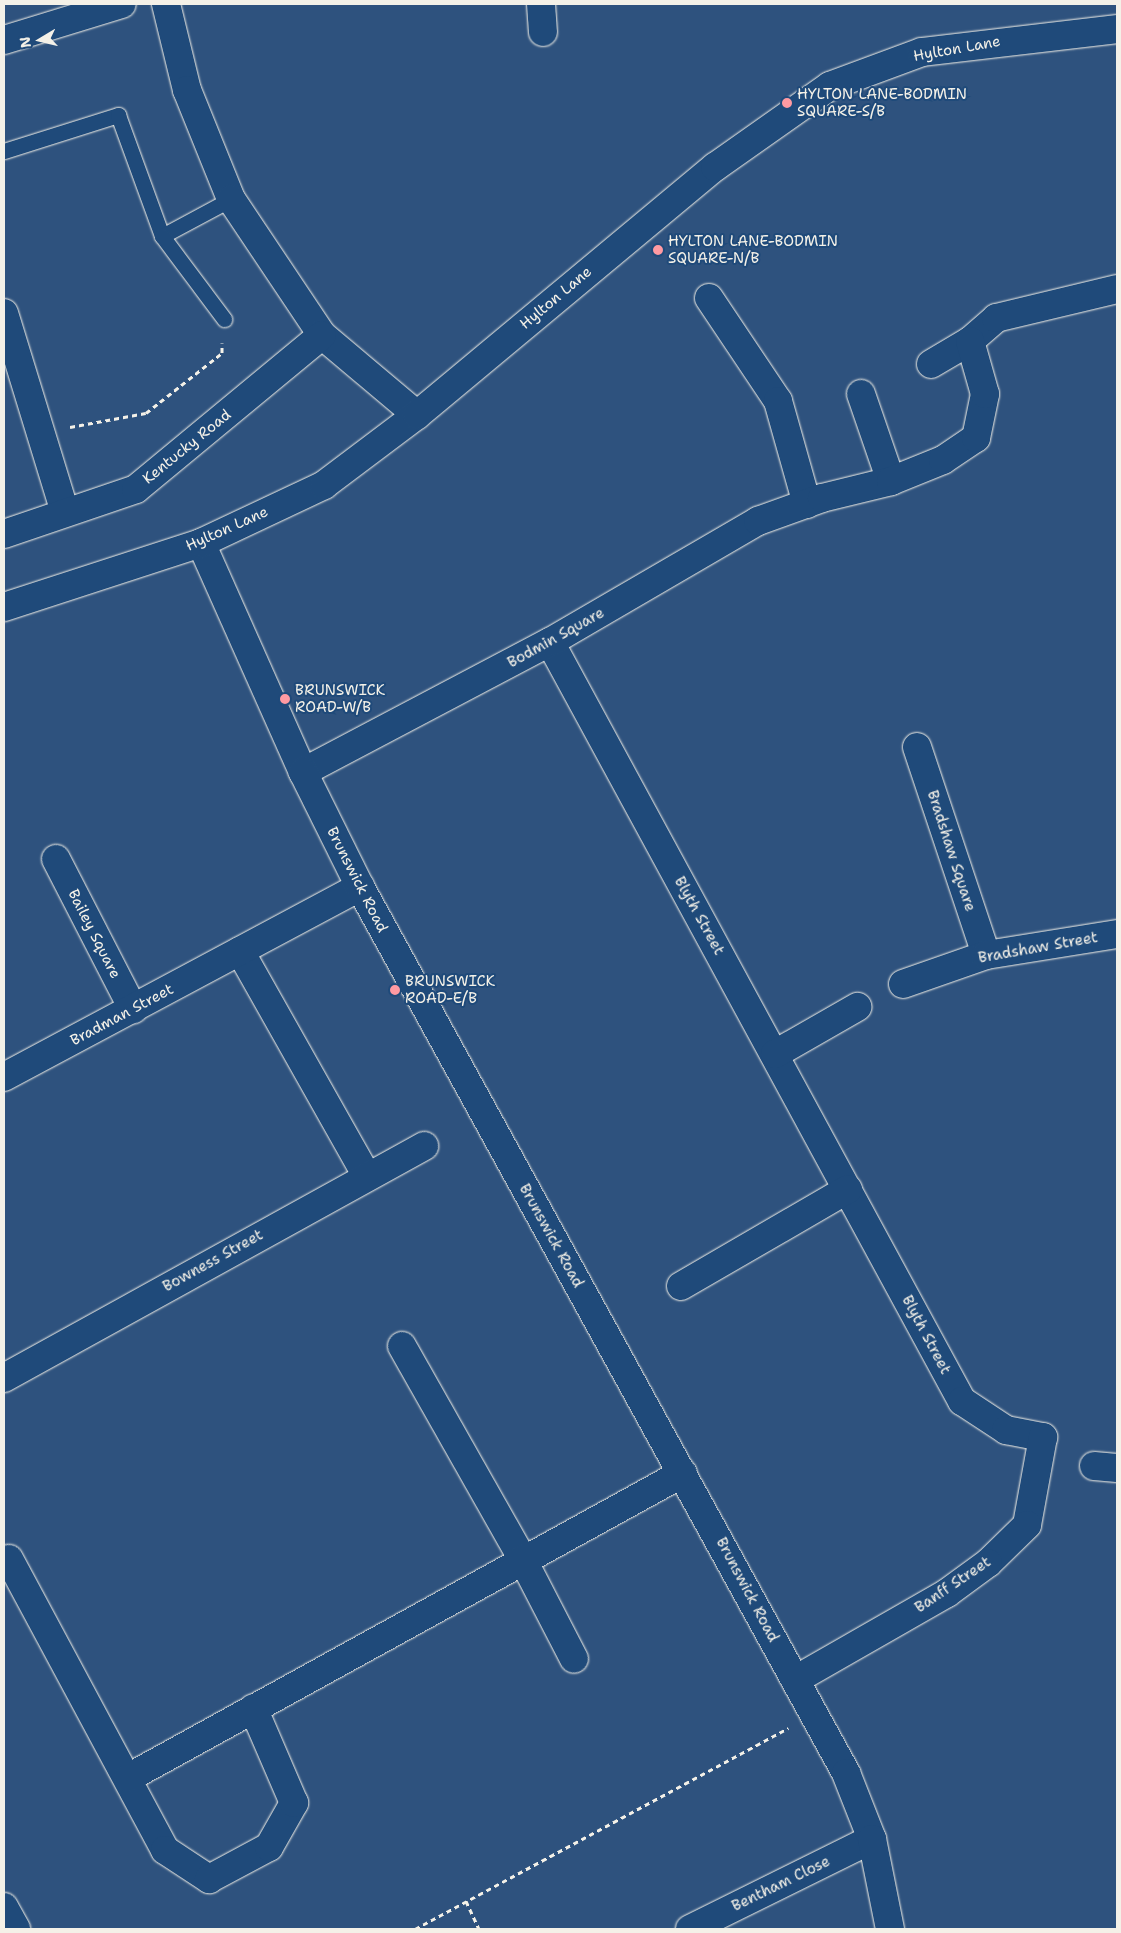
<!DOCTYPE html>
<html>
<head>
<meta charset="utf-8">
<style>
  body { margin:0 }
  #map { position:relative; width:1121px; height:1933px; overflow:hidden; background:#2e527e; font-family:"Shantell Sans",sans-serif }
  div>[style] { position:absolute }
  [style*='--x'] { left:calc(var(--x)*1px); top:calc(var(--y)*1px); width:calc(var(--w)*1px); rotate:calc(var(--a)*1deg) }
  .path>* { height:3px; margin-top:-1.5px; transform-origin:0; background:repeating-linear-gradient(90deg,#f4f1e8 0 5px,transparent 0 9px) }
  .roads { filter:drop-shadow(0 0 1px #f4f1e8) drop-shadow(0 0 1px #f4f1e8) }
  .lane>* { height:15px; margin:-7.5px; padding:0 7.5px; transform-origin:7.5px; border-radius:7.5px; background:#1f4a7a }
  .street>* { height:28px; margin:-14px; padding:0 14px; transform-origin:14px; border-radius:14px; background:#1f4a7a }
  .secondary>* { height:28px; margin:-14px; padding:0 14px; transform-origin:14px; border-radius:14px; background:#1f4a7a }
  .dots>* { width:14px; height:14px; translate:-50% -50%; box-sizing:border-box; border:2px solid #1f4a7a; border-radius:50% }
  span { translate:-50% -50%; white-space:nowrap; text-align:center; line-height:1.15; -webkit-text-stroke:4px #1f4a7a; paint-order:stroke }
  .street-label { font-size:15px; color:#f4f1e8 }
  .poi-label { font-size:15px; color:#f4f1e8 }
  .left { translate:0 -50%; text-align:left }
  .frame { position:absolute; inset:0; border:5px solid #f4f1e8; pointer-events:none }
  .north { position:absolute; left:15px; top:15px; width:50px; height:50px; -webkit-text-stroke:4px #1f4a7a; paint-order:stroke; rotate:261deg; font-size:14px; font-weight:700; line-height:20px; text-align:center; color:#f4f1e8 }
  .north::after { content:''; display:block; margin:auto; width:18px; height:22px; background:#f4f1e8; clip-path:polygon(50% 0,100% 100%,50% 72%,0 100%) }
</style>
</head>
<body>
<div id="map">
  <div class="path">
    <div style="--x:70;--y:427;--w:77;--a:-10.4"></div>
    <div style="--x:146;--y:413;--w:97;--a:-38.3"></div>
    <div style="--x:222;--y:353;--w:10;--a:-90"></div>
    <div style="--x:466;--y:1901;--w:31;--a:65"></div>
    <div style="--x:415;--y:1929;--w:424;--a:-28.3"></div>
  </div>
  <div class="roads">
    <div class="lane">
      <div style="--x:4;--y:151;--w:120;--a:-17.5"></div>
      <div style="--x:118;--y:115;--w:129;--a:70"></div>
      <div style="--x:162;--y:236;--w:78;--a:-28.2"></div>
      <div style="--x:162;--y:236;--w:104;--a:53.2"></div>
    </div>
    <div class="street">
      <div style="--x:166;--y:4;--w:89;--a:76.3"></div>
      <div style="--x:187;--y:90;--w:118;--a:68"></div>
      <div style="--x:231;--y:199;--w:164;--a:56.2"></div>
      <div style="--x:322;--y:335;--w:124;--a:40.1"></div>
      <div style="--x:541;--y:4;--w:28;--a:86"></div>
      <div style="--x:4;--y:40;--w:123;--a:-17"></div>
      <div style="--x:709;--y:298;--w:124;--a:56.2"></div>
      <div style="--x:778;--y:401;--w:107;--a:74.3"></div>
      <div style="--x:4;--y:313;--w:208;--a:73"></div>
      <div style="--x:931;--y:364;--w:45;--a:-30.5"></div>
      <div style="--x:970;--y:341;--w:35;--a:-41"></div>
      <div style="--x:996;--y:318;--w:124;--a:-13.5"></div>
      <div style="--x:861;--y:394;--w:92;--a:71"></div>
      <div style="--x:4;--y:534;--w:139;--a:-18.8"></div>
      <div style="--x:136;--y:489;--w:241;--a:-39.6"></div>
      <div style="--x:550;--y:642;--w:864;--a:61.51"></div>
      <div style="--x:962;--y:1401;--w:53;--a:33.4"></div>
      <div style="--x:1006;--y:1430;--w:38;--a:11"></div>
      <div style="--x:1043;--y:1437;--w:89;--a:100.3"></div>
      <div style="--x:1027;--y:1525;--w:54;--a:135.7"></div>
      <div style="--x:988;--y:1563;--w:51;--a:143.8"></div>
      <div style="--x:947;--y:1593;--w:175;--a:150.2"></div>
      <div style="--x:917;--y:747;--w:219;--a:71.6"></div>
      <div style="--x:303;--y:772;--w:279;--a:-27.8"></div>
      <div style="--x:550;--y:642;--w:241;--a:-30.2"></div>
      <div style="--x:758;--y:521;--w:68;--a:-19.8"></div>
      <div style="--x:822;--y:498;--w:71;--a:-13.8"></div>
      <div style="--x:891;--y:481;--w:56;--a:-22"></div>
      <div style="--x:943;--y:460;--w:40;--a:-34"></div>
      <div style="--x:976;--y:438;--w:45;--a:-78.4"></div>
      <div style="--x:985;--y:394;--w:55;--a:-105.8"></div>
      <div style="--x:56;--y:859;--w:169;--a:62.8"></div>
      <div style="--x:240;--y:951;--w:257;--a:60.6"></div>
      <div style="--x:903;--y:984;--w:88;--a:-19.3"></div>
      <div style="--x:986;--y:955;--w:133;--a:-9.1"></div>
      <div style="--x:775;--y:1054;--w:95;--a:-29.8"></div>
      <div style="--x:4;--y:1077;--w:404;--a:-28.1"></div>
      <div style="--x:681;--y:1286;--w:193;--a:-30.1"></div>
      <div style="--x:402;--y:1346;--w:246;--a:60.5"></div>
      <div style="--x:523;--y:1560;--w:111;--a:62.7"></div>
      <div style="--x:4;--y:1378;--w:480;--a:-28.9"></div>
      <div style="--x:1094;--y:1466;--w:23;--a:5"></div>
      <div style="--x:9;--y:1559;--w:330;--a:61.8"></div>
      <div style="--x:165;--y:1850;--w:53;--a:33.4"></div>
      <div style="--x:209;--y:1879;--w:68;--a:-28.1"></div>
      <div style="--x:269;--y:1847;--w:51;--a:-60.4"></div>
      <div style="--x:294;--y:1803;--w:103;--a:-113.3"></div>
      <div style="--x:128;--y:1778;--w:633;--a:-28.79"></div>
      <div style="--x:4;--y:1907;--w:25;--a:61"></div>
      <div style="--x:690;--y:1929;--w:203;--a:-26.3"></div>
    </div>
    <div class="secondary">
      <div style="--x:201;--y:543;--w:251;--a:66"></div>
      <div style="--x:303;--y:772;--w:128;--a:63.6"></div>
      <div style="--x:360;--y:887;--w:1011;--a:61.25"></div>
      <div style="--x:846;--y:1773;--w:71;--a:68.5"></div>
      <div style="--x:872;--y:1839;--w:92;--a:78.7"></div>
      <div style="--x:4;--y:607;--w:207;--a:-18"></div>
      <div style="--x:201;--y:543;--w:136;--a:-25.2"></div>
      <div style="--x:324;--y:485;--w:116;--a:-37"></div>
      <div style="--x:417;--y:415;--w:388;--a:-39.8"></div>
      <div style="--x:715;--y:167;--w:141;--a:-35.2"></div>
      <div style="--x:830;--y:86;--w:98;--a:-20.3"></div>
      <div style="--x:922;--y:52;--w:196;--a:-6.7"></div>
    </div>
  </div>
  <div class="dots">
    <div style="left:787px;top:103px;background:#ff9aa2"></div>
    <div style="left:658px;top:250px;background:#ff9aa2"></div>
    <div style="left:285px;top:699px;background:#ff9aa2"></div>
    <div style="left:395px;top:990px;background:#ff9aa2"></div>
  </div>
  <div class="street-label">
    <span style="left:957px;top:49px;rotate:-10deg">Hylton Lane</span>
    <span style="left:556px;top:298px;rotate:-40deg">Hylton Lane</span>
    <span style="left:187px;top:447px;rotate:-39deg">Kentucky Road</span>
    <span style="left:227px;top:529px;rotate:-24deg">Hylton Lane</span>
    <span style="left:556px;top:638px;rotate:-29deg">Bodmin Square</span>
    <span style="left:951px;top:851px;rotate:72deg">Bradshaw Square</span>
    <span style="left:357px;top:880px;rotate:63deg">Brunswick Road</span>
    <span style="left:699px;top:916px;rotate:61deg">Blyth Street</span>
    <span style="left:94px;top:934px;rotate:63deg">Bailey Square</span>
    <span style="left:1038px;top:948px;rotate:-10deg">Bradshaw Street</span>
    <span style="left:122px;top:1015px;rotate:-28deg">Bradman Street</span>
    <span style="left:551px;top:1236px;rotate:61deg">Brunswick Road</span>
    <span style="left:213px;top:1261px;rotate:-29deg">Bowness Street</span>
    <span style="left:926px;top:1335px;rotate:62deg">Blyth Street</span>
    <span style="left:953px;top:1585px;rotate:-34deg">Banff Street</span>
    <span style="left:747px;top:1590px;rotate:62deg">Brunswick Road</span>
    <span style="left:781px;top:1884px;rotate:-26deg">Bentham Close</span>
  </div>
  <div class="poi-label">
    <span class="left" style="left:797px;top:103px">HYLTON LANE-BODMIN<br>SQUARE-S/B</span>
    <span class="left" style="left:668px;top:250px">HYLTON LANE-BODMIN<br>SQUARE-N/B</span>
    <span class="left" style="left:295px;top:699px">BRUNSWICK<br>ROAD-W/B</span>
    <span class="left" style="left:405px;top:990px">BRUNSWICK<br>ROAD-E/B</span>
  </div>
  <div class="frame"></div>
  <div class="north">N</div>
</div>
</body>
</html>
